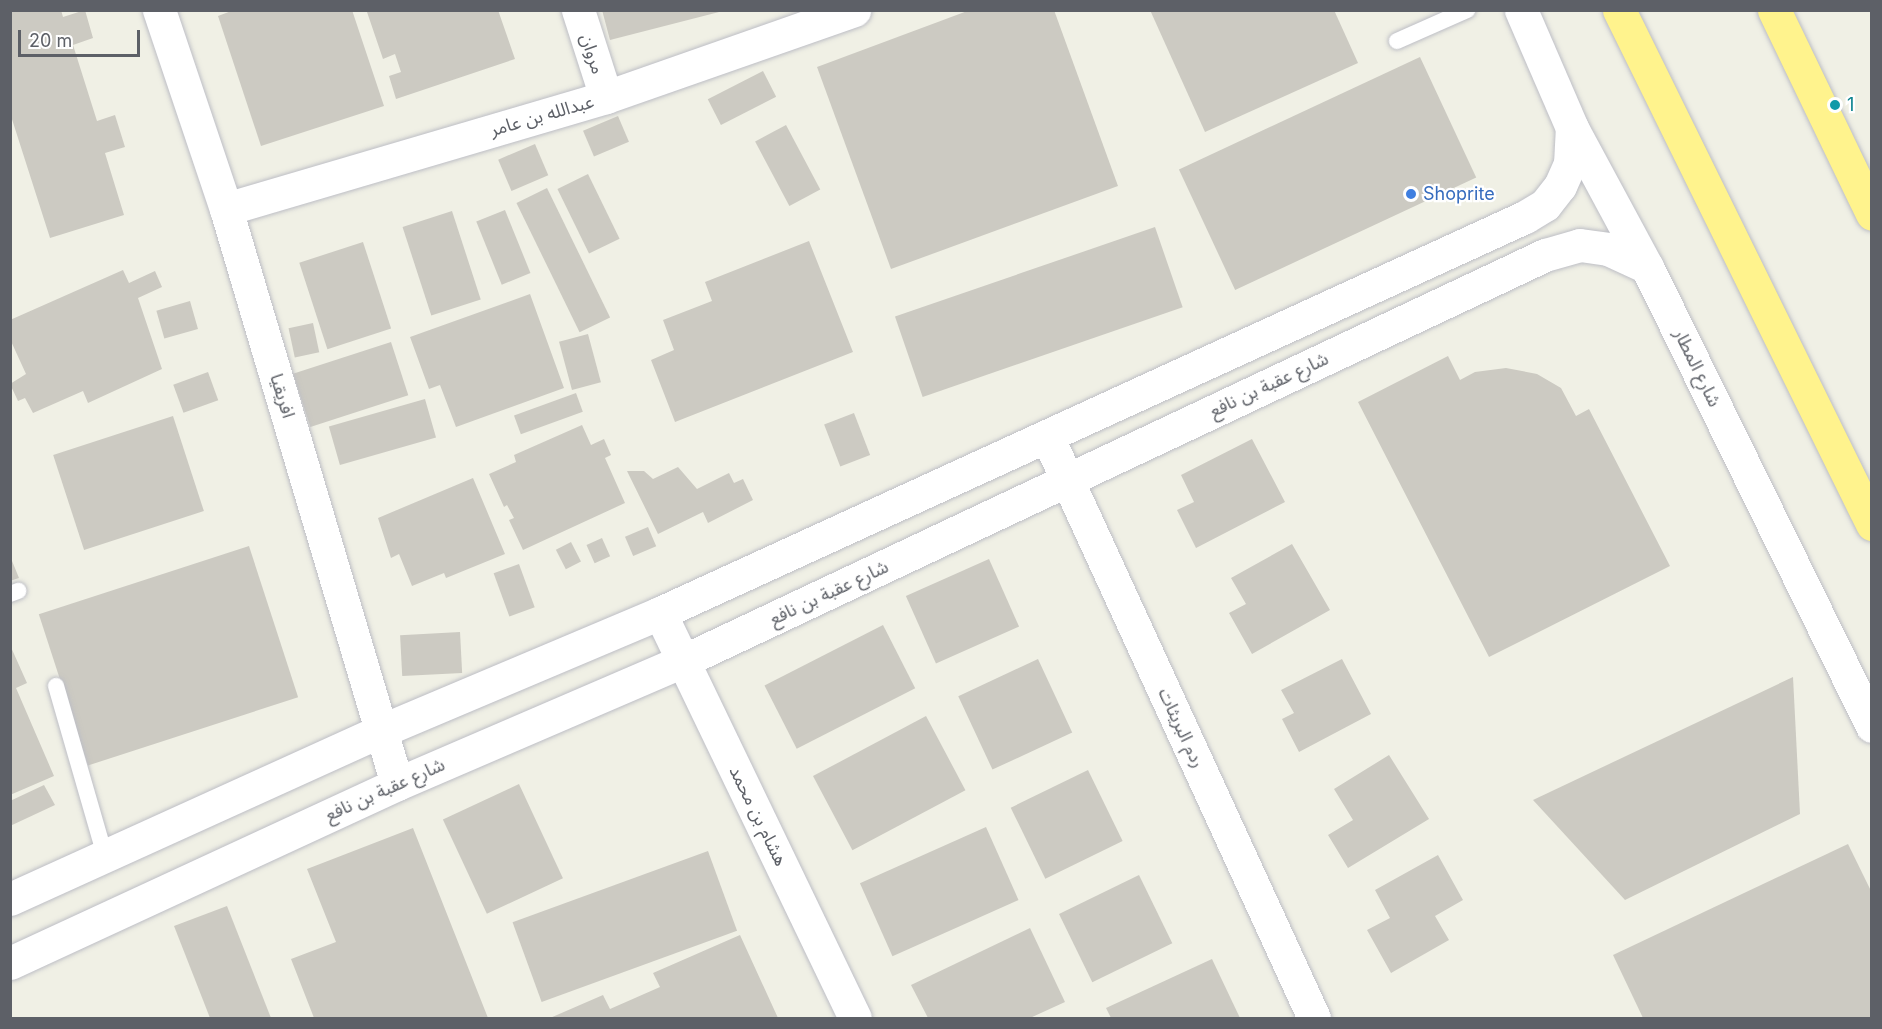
<!DOCTYPE html>
<html>
<head>
<meta charset="utf-8">
<style>
  body { margin:0 }
  #map { position:relative; width:1882px; height:1029px; overflow:hidden; background:#f0f0e5; font-family:Inter,"Noto Sans Arabic",sans-serif }
  div>[style] { position:absolute }
  [style*='--x'] { left:calc(var(--x)*1px); top:calc(var(--y)*1px); width:calc(var(--w)*1px); rotate:calc(var(--a)*1deg) }
  .building>* { inset:0; background:#cccac2; transform-origin:0 0 }
  .roads { filter:drop-shadow(0 0 2px #bdbec5) drop-shadow(0 0 2px #bdbec5) }
  .lane>* { height:16px; margin:-8px; padding:0 8px; transform-origin:8px; border-radius:8px; background:#fff }
  .street>* { height:33px; margin:-16.5px; padding:0 16.5px; transform-origin:16.5px; border-radius:16.5px; background:#fff }
  .secondary>* { height:33px; margin:-16.5px; padding:0 16.5px; transform-origin:16.5px; border-radius:16.5px; background:#fff }
  .highway>* { height:33px; margin:-16.5px; padding:0 16.5px; transform-origin:16.5px; border-radius:16.5px; background:#fff38d }
  .dots>* { width:16px; height:16px; translate:-50% -50%; box-sizing:border-box; border:3px solid #fff; border-radius:50% }
  span { translate:-50% -50%; white-space:nowrap; text-align:center; line-height:1.15; -webkit-text-stroke:4.5px #fff; paint-order:stroke }
  .street-label { font-size:18px; color:#5d6067 }
  .culture-label { font-size:18px; color:#0d838f }
  .left { translate:0 -50%; text-align:left }
  .shop-label { font-size:18px; color:#366cbe }
  .frame { position:absolute; inset:0; border:12px solid #5d6067; pointer-events:none }
  .scale { position:absolute; left:18px; top:30px; width:122px; height:27px; box-sizing:border-box; border:3px solid #5d6067; border-top:0; padding-left:8px; font-size:18px; line-height:21px; white-space:nowrap; color:#5d6067; -webkit-text-stroke:4px #fff; paint-order:stroke }
</style>
</head>
<body>
<div id="map">
  <div class="building">
    <div style="clip-path:polygon(10px 10px,61px 10px,63px 17px,85px 10px,93px 38px,73px 45px,97px 121px,115px 115px,125px 147px,105px 153px,124px 215px,50px 238px,10px 113px)"></div>
    <div style="clip-path:polygon(234px 10px,352px 10px,384px 106px,261px 146px,218px 16px)"></div>
    <div style="clip-path:polygon(498px 10px,515px 59px,396px 99px,389px 76px,401px 72px,395px 54px,383px 59px,367px 12px)"></div>
    <div style="clip-path:polygon(602px 10px,723px 10px,723px 11px,610px 40px)"></div>
    <div style="clip-path:polygon(970px 10px,1054px 10px,1118px 186px,891px 269px,817px 67px)"></div>
    <div style="clip-path:polygon(1150px 10px,1334px 10px,1358px 63px,1205px 132px)"></div>
    <div style="left:1420px;top:57px;width:133px;height:266px;rotate:65deg"></div>
    <div style="left:763px;top:71px;width:29px;height:62px;rotate:63deg"></div>
    <div style="left:618px;top:116px;width:28px;height:38px;rotate:67deg"></div>
    <div style="left:786px;top:125px;width:73px;height:35px;rotate:62deg"></div>
    <div style="left:535px;top:144px;width:34px;height:40px;rotate:67deg"></div>
    <div style="left:588px;top:174px;width:72px;height:34px;rotate:64deg"></div>
    <div style="left:547px;top:188px;width:144px;height:34px;rotate:64deg"></div>
    <div style="left:505px;top:210px;width:68px;height:31px;rotate:68deg"></div>
    <div style="left:452px;top:211px;width:93px;height:52px;rotate:72deg"></div>
    <div style="left:1155px;top:227px;width:85px;height:275px;rotate:71deg"></div>
    <div style="clip-path:polygon(809px 241px,853px 352px,675px 422px,651px 360px,674px 350px,663px 320px,712px 301px,705px 282px)"></div>
    <div style="left:363px;top:242px;width:91px;height:67px;rotate:72deg"></div>
    <div style="clip-path:polygon(123px 270px,129px 283px,155px 271px,162px 287px,138px 298px,162px 369px,88px 403px,83px 391px,33px 413px,25px 398px,18px 401px,10px 384px,26px 374px,10px 339px,10px 320px)"></div>
    <div style="clip-path:polygon(530px 294px,564px 388px,456px 427px,440px 385px,429px 389px,410px 337px)"></div>
    <div style="left:190px;top:301px;width:29px;height:35px;rotate:74deg"></div>
    <div style="left:313px;top:323px;width:30px;height:25px;rotate:78deg"></div>
    <div style="left:588px;top:334px;width:50px;height:30px;rotate:75deg"></div>
    <div style="left:391px;top:342px;width:56px;height:103px;rotate:72deg"></div>
    <div style="clip-path:polygon(1448px 356px,1460px 380px,1475px 372px,1506px 368px,1537px 374px,1561px 388px,1576px 416px,1589px 409px,1670px 566px,1489px 657px,1358px 402px)"></div>
    <div style="left:208px;top:372px;width:30px;height:37px;rotate:70deg"></div>
    <div style="left:576px;top:393px;width:20px;height:66px;rotate:70deg"></div>
    <div style="left:425px;top:399px;width:40px;height:100px;rotate:74deg"></div>
    <div style="left:854px;top:413px;width:45px;height:32px;rotate:69deg"></div>
    <div style="left:173px;top:416px;width:100px;height:126px;rotate:72deg"></div>
    <div style="clip-path:polygon(582px 425px,591px 445px,604px 439px,611px 455px,605px 458px,625px 503px,523px 550px,509px 520px,514px 518px,507px 505px,504px 507px,489px 474px,516px 462px,514px 455px)"></div>
    <div style="clip-path:polygon(1252px 439px,1285px 502px,1196px 548px,1177px 510px,1194px 502px,1181px 475px)"></div>
    <div style="clip-path:polygon(678px 467px,697px 489px,729px 473px,734px 483px,743px 479px,753px 500px,708px 523px,703px 512px,658px 534px,627px 471px,644px 471px,653px 479px)"></div>
    <div style="clip-path:polygon(473px 478px,505px 554px,446px 578px,444px 573px,412px 586px,399px 554px,391px 558px,378px 518px)"></div>
    <div style="left:648px;top:527px;width:21px;height:25px;rotate:67deg"></div>
    <div style="left:602px;top:538px;width:20px;height:17px;rotate:66deg"></div>
    <div style="left:571px;top:542px;width:22px;height:17px;rotate:63deg"></div>
    <div style="clip-path:polygon(1292px 544px,1330px 610px,1252px 654px,1229px 613px,1246px 604px,1231px 578px)"></div>
    <div style="left:249px;top:546px;width:159px;height:221px;rotate:72deg"></div>
    <div style="clip-path:polygon(10px 556px,19px 578px,10px 581px)"></div>
    <div style="left:989px;top:559px;width:74px;height:91px;rotate:66deg"></div>
    <div style="left:519px;top:564px;width:46px;height:27px;rotate:70deg"></div>
    <div style="left:883px;top:625px;width:71px;height:133px;rotate:63deg"></div>
    <div style="left:460px;top:632px;width:41px;height:60px;rotate:87deg"></div>
    <div style="clip-path:polygon(10px 645px,27px 683px,16px 688px,54px 776px,10px 795px)"></div>
    <div style="left:1038px;top:659px;width:81px;height:88px;rotate:65deg"></div>
    <div style="clip-path:polygon(1342px 659px,1371px 714px,1299px 752px,1282px 719px,1294px 713px,1281px 690px)"></div>
    <div style="clip-path:polygon(1793px 677px,1800px 814px,1625px 900px,1533px 800px)"></div>
    <div style="left:926px;top:716px;width:84px;height:128px;rotate:62deg"></div>
    <div style="clip-path:polygon(1389px 755px,1429px 819px,1348px 868px,1328px 835px,1353px 820px,1334px 789px)"></div>
    <div style="left:1088px;top:770px;width:79px;height:86px;rotate:64deg"></div>
    <div style="left:519px;top:784px;width:104px;height:84px;rotate:65deg"></div>
    <div style="clip-path:polygon(44px 785px,55px 805px,10px 826px,10px 801px)"></div>
    <div style="left:986px;top:827px;width:80px;height:138px;rotate:66deg"></div>
    <div style="clip-path:polygon(413px 828px,488px 1018px,314px 1018px,291px 959px,336px 942px,307px 869px)"></div>
    <div style="clip-path:polygon(1848px 844px,1872px 893px,1872px 1018px,1643px 1018px,1613px 955px)"></div>
    <div style="left:708px;top:851px;width:85px;height:208px;rotate:70deg"></div>
    <div style="clip-path:polygon(1438px 855px,1463px 900px,1435px 916px,1449px 940px,1391px 973px,1367px 930px,1390px 918px,1375px 890px)"></div>
    <div style="left:1139px;top:875px;width:76px;height:89px;rotate:64deg"></div>
    <div style="clip-path:polygon(227px 906px,271px 1018px,210px 1018px,174px 926px)"></div>
    <div style="clip-path:polygon(1030px 928px,1065px 1002px,1030px 1018px,928px 1018px,911px 985px)"></div>
    <div style="clip-path:polygon(740px 935px,778px 1018px,550px 1018px,603px 995px,610px 1009px,660px 987px,653px 973px)"></div>
    <div style="clip-path:polygon(1212px 959px,1240px 1018px,1111px 1018px,1106px 1008px)"></div>
  </div>
  <div class="roads">
    <div class="lane">
      <div style="--x:1397;--y:41;--w:77;--a:-23.9"></div>
      <div style="--x:10;--y:594;--w:9;--a:-21"></div>
      <div style="--x:56;--y:686;--w:177;--a:73.9"></div>
    </div>
    <div class="street">
      <div style="--x:159;--y:10;--w:210;--a:71.4"></div>
      <div style="--x:226;--y:209;--w:600;--a:73.44"></div>
      <div style="--x:578;--y:10;--w:91;--a:72.2"></div>
      <div style="--x:226;--y:209;--w:396;--a:-16.4"></div>
      <div style="--x:606;--y:97;--w:263;--a:-19.3"></div>
      <div style="--x:1048;--y:438;--w:638;--a:65.36"></div>
      <div style="--x:660;--y:613;--w:449;--a:64.3"></div>
    </div>
    <div class="secondary">
      <div style="--x:1521;--y:10;--w:129;--a:66.6"></div>
      <div style="--x:1572;--y:128;--w:158;--a:61.7"></div>
      <div style="--x:1647;--y:267;--w:511;--a:63.89"></div>
      <div style="--x:10;--y:899;--w:409;--a:-24.4"></div>
      <div style="--x:383;--y:730;--w:301;--a:-22.9"></div>
      <div style="--x:660;--y:613;--w:951;--a:-24.6"></div>
      <div style="--x:1525;--y:217;--w:23;--a:-31"></div>
      <div style="--x:1545;--y:205;--w:24;--a:-52"></div>
      <div style="--x:1560;--y:186;--w:24;--a:-66"></div>
      <div style="--x:1570;--y:164;--w:36;--a:-87"></div>
      <div style="--x:10;--y:963;--w:426;--a:-24.8"></div>
      <div style="--x:397;--y:784;--w:311;--a:-23.3"></div>
      <div style="--x:683;--y:661;--w:953;--a:-25.22"></div>
      <div style="--x:1545;--y:255;--w:36;--a:-16"></div>
      <div style="--x:1580;--y:245;--w:28;--a:8"></div>
      <div style="--x:1608;--y:249;--w:43;--a:24.8"></div>
    </div>
    <div class="highway">
      <div style="--x:1619;--y:10;--w:573;--a:63.79"></div>
      <div style="--x:1774;--y:10;--w:226;--a:64.3"></div>
    </div>
  </div>
  <div class="dots">
    <div style="left:1835px;top:105px;background:#0f9aa8"></div>
    <div style="left:1411px;top:194px;background:#3f7fe0"></div>
  </div>
  <div class="street-label">
    <span style="left:592px;top:54px;rotate:72deg">مروان</span>
    <span style="left:542px;top:116px;rotate:-16deg">عبدالله بن عامر</span>
    <span style="left:1697px;top:368px;rotate:64deg">شارع المطار</span>
    <span style="left:1269px;top:385px;rotate:-25deg">شارع عقبة بن نافع</span>
    <span style="left:282px;top:396px;rotate:73deg">افريقيا</span>
    <span style="left:829px;top:593px;rotate:-25deg">شارع عقبة بن نافع</span>
    <span style="left:1181px;top:728px;rotate:65deg">ردم البريثات</span>
    <span style="left:385px;top:790px;rotate:-24deg">شارع عقبة بن نافع</span>
    <span style="left:758px;top:816px;rotate:64deg">هشام بن محمد</span>
  </div>
  <div class="culture-label">
    <span class="left" style="left:1847px;top:105px">1</span>
  </div>
  <div class="shop-label">
    <span class="left" style="left:1423px;top:194px">Shoprite</span>
  </div>
  <div class="frame"></div>
  <div class="scale">20 m</div>
</div>
</body>
</html>
